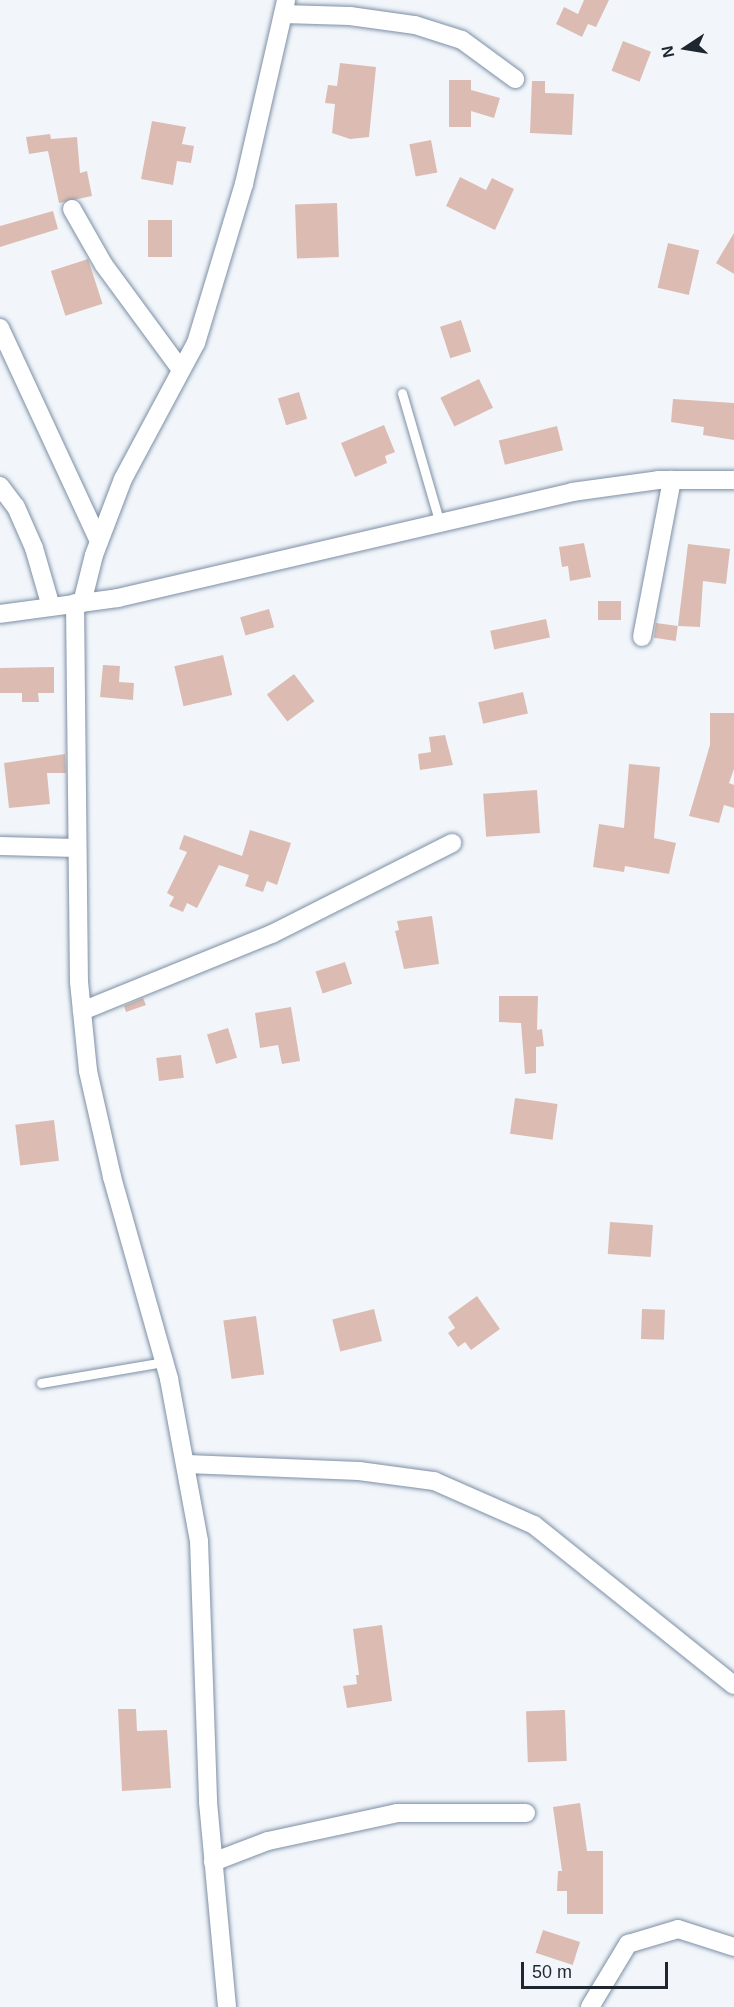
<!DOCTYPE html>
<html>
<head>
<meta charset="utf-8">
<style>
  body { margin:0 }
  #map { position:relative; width:734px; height:2007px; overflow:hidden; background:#f2f6fb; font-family:Arial,sans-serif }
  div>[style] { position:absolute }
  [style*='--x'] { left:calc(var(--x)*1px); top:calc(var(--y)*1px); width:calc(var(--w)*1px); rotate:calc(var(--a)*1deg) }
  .building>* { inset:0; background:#dcbcb2; transform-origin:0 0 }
  .roads { filter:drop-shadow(0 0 2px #7d8fa5) drop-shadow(0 0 2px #7d8fa5) }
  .service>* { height:9px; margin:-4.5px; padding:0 4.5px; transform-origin:4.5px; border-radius:4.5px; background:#fff }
  .minor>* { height:18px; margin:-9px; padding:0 9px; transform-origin:9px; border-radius:9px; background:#fff }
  span { translate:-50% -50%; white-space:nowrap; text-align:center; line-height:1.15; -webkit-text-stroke:5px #f2f6fb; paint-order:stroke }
  .north { position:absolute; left:656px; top:18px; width:60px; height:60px; -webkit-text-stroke:4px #f2f6fb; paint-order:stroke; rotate:258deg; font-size:16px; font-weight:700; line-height:24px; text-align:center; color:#1e262f }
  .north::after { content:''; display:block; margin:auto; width:21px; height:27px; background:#1e262f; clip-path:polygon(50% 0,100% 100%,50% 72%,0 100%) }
  .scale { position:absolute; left:521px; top:1962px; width:147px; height:27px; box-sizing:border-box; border:3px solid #1e262f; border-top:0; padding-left:8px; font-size:18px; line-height:21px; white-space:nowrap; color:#1e262f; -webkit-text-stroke:4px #f2f6fb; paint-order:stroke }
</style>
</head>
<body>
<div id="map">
  <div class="building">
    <div style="clip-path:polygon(584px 0,609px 0,596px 27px,588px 24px,582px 37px,556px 24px,564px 7px,578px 14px)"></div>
    <div style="left:623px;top:41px;width:30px;height:32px;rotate:21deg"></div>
    <div style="clip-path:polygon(340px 63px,376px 67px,369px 137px,350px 139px,332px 133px,335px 104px,325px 103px,328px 85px,337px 86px)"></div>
    <div style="clip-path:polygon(449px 80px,471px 80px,471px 90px,500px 98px,494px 118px,471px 111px,471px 127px,449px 127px)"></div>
    <div style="clip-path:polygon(532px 81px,545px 81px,545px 93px,574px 94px,572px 135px,530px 133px)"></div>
    <div style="clip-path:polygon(152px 121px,186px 127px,182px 144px,194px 146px,191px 163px,177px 161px,173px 185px,141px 179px)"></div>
    <div style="clip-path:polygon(50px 134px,51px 139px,77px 137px,80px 173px,87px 171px,92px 196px,59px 203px,48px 151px,29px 154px,26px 137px)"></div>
    <div style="left:431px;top:140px;width:33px;height:22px;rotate:79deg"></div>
    <div style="clip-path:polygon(460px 177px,486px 190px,492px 178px,514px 189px,495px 230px,446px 206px)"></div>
    <div style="left:337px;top:203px;width:54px;height:42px;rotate:88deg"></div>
    <div style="clip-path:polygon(53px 211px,58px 229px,0 247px,0 226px)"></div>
    <div style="left:172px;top:220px;width:37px;height:24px;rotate:90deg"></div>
    <div style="clip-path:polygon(734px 233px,734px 274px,716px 263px)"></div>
    <div style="left:668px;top:243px;width:32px;height:46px;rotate:13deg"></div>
    <div style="left:88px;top:259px;width:47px;height:39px;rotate:72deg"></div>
    <div style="left:461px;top:320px;width:33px;height:22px;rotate:72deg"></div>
    <div style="left:479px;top:379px;width:32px;height:43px;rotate:64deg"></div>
    <div style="left:299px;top:392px;width:28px;height:22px;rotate:73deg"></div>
    <div style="clip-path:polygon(673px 399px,734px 403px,734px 440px,703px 435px,704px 427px,671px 422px)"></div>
    <div style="clip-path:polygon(384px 425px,395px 452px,385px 456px,387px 463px,355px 477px,341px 443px)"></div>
    <div style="left:557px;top:426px;width:25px;height:60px;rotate:76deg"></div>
    <div style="clip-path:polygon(584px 543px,591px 577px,570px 581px,568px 566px,562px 567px,559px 547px)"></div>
    <div style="clip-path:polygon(688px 544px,730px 549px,726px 584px,703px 581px,700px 627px,678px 626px)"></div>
    <div style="left:598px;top:601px;width:23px;height:19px"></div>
    <div style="left:269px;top:609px;width:19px;height:30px;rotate:74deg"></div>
    <div style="left:546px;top:619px;width:19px;height:57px;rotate:78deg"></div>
    <div style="left:656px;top:623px;width:22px;height:15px;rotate:8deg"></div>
    <div style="left:223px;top:655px;width:41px;height:50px;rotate:77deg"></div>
    <div style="clip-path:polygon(103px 665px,120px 666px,119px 682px,134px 683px,133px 700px,100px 697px)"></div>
    <div style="clip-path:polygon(54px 667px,54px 693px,38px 693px,39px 702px,22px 702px,22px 693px,0 693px,0 668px)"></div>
    <div style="left:294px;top:674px;width:34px;height:34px;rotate:53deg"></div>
    <div style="left:523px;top:692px;width:22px;height:46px;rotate:77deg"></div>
    <div style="clip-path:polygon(710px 713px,734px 713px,734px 769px,729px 783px,734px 785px,734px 808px,724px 805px,719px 823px,689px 816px,710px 745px)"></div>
    <div style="clip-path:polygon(445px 735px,453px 765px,420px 770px,418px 754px,431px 752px,429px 737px)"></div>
    <div style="clip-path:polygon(65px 754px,66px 773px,47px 773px,50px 804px,9px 808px,4px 763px)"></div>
    <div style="clip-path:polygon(629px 764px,660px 767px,654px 838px,676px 843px,669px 874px,625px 866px,624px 872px,593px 867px,599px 824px,624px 828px)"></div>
    <div style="left:537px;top:790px;width:43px;height:54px;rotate:86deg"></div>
    <div style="clip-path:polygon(250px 830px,291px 843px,277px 885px,267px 881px,263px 892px,245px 886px,249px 875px,219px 865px,197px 908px,187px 903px,183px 912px,169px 906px,174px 897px,167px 893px,187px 852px,179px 849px,184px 835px,242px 856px)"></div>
    <div style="clip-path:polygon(432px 916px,439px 964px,404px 969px,395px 931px,399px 930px,397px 921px)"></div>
    <div style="left:345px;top:962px;width:23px;height:31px;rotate:72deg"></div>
    <div style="clip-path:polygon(499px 996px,538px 996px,537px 1030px,542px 1029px,544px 1046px,536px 1047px,536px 1073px,525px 1074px,521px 1023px,499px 1022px)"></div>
    <div style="clip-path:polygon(143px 998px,146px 1005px,126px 1012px,124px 1006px)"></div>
    <div style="clip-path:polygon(291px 1007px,300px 1061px,282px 1064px,278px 1045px,260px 1048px,255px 1013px)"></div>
    <div style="left:228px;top:1028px;width:31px;height:22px;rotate:73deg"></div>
    <div style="left:181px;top:1055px;width:23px;height:25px;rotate:83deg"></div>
    <div style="left:515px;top:1098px;width:43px;height:36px;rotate:8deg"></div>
    <div style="left:54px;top:1120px;width:41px;height:39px;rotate:83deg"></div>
    <div style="left:610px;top:1222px;width:43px;height:32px;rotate:4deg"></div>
    <div style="clip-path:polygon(477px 1296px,500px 1329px,471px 1350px,465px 1342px,458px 1347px,448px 1333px,455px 1328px,448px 1317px)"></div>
    <div style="left:374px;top:1309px;width:33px;height:43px;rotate:76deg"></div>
    <div style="left:642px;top:1309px;width:23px;height:30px;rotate:2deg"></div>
    <div style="left:256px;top:1316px;width:59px;height:33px;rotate:82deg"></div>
    <div style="clip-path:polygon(382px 1625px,392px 1701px,347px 1708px,343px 1686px,357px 1684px,356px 1675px,359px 1675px,353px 1629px)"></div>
    <div style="clip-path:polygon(118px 1709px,136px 1709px,137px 1731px,167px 1730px,171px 1788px,122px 1791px)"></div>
    <div style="left:565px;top:1710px;width:51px;height:39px;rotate:88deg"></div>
    <div style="clip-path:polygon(580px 1803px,587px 1851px,603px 1851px,603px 1914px,567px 1914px,567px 1891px,557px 1891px,558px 1871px,562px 1871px,553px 1807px)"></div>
    <div style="left:543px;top:1930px;width:39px;height:24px;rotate:18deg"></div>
  </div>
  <div class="roads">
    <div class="service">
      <div style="--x:402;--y:393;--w:132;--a:73.8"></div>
      <div style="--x:41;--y:1383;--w:125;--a:-9.7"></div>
    </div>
    <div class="minor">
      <div style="--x:283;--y:14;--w:67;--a:1.7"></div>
      <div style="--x:350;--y:16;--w:66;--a:7.9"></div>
      <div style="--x:415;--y:25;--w:49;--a:17.7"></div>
      <div style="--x:462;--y:40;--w:66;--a:36.3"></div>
      <div style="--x:72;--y:209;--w:64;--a:60.3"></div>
      <div style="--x:104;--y:265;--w:130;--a:53.7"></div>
      <div style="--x:0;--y:328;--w:235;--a:65.1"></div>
      <div style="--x:0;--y:486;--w:26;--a:53"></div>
      <div style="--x:16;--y:507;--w:45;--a:66.3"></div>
      <div style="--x:34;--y:548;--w:61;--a:73.9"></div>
      <div style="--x:75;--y:603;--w:379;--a:89.4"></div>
      <div style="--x:79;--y:982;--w:89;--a:84.2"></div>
      <div style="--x:88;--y:1071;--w:109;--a:77.2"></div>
      <div style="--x:112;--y:1177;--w:210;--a:74.2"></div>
      <div style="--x:169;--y:1379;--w:165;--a:79.5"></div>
      <div style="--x:199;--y:1541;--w:261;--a:88"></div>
      <div style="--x:208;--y:1802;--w:206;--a:84.7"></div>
      <div style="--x:82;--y:603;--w:49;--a:-76"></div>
      <div style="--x:94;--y:555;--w:81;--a:-69.1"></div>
      <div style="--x:123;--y:479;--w:154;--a:-61.8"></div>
      <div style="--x:196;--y:343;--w:166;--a:-73.2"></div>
      <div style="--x:244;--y:184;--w:189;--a:-77.1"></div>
      <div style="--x:0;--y:614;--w:119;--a:-7.7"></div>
      <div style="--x:118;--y:598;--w:466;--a:-13.1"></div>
      <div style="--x:572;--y:492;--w:87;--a:-7.9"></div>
      <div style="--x:658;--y:480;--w:76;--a:0"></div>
      <div style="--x:642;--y:637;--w:160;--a:-79.2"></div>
      <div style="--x:0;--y:846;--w:77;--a:1.5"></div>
      <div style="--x:82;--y:1011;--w:205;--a:-22.1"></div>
      <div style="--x:272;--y:934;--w:202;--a:-26.8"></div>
      <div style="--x:187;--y:1464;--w:172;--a:2.3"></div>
      <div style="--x:359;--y:1471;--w:76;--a:7.6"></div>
      <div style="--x:434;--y:1481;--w:109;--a:23.7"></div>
      <div style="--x:534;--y:1525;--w:256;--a:38.7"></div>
      <div style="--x:213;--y:1862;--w:59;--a:-20.9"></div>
      <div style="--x:268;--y:1841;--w:132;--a:-12.2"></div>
      <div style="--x:397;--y:1813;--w:129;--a:0"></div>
      <div style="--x:590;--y:2007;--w:74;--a:-58.9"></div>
      <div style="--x:628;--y:1944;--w:52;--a:-16.7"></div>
      <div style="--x:678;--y:1929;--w:59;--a:17.8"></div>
    </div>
  </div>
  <div class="north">N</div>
  <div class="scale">50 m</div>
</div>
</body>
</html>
